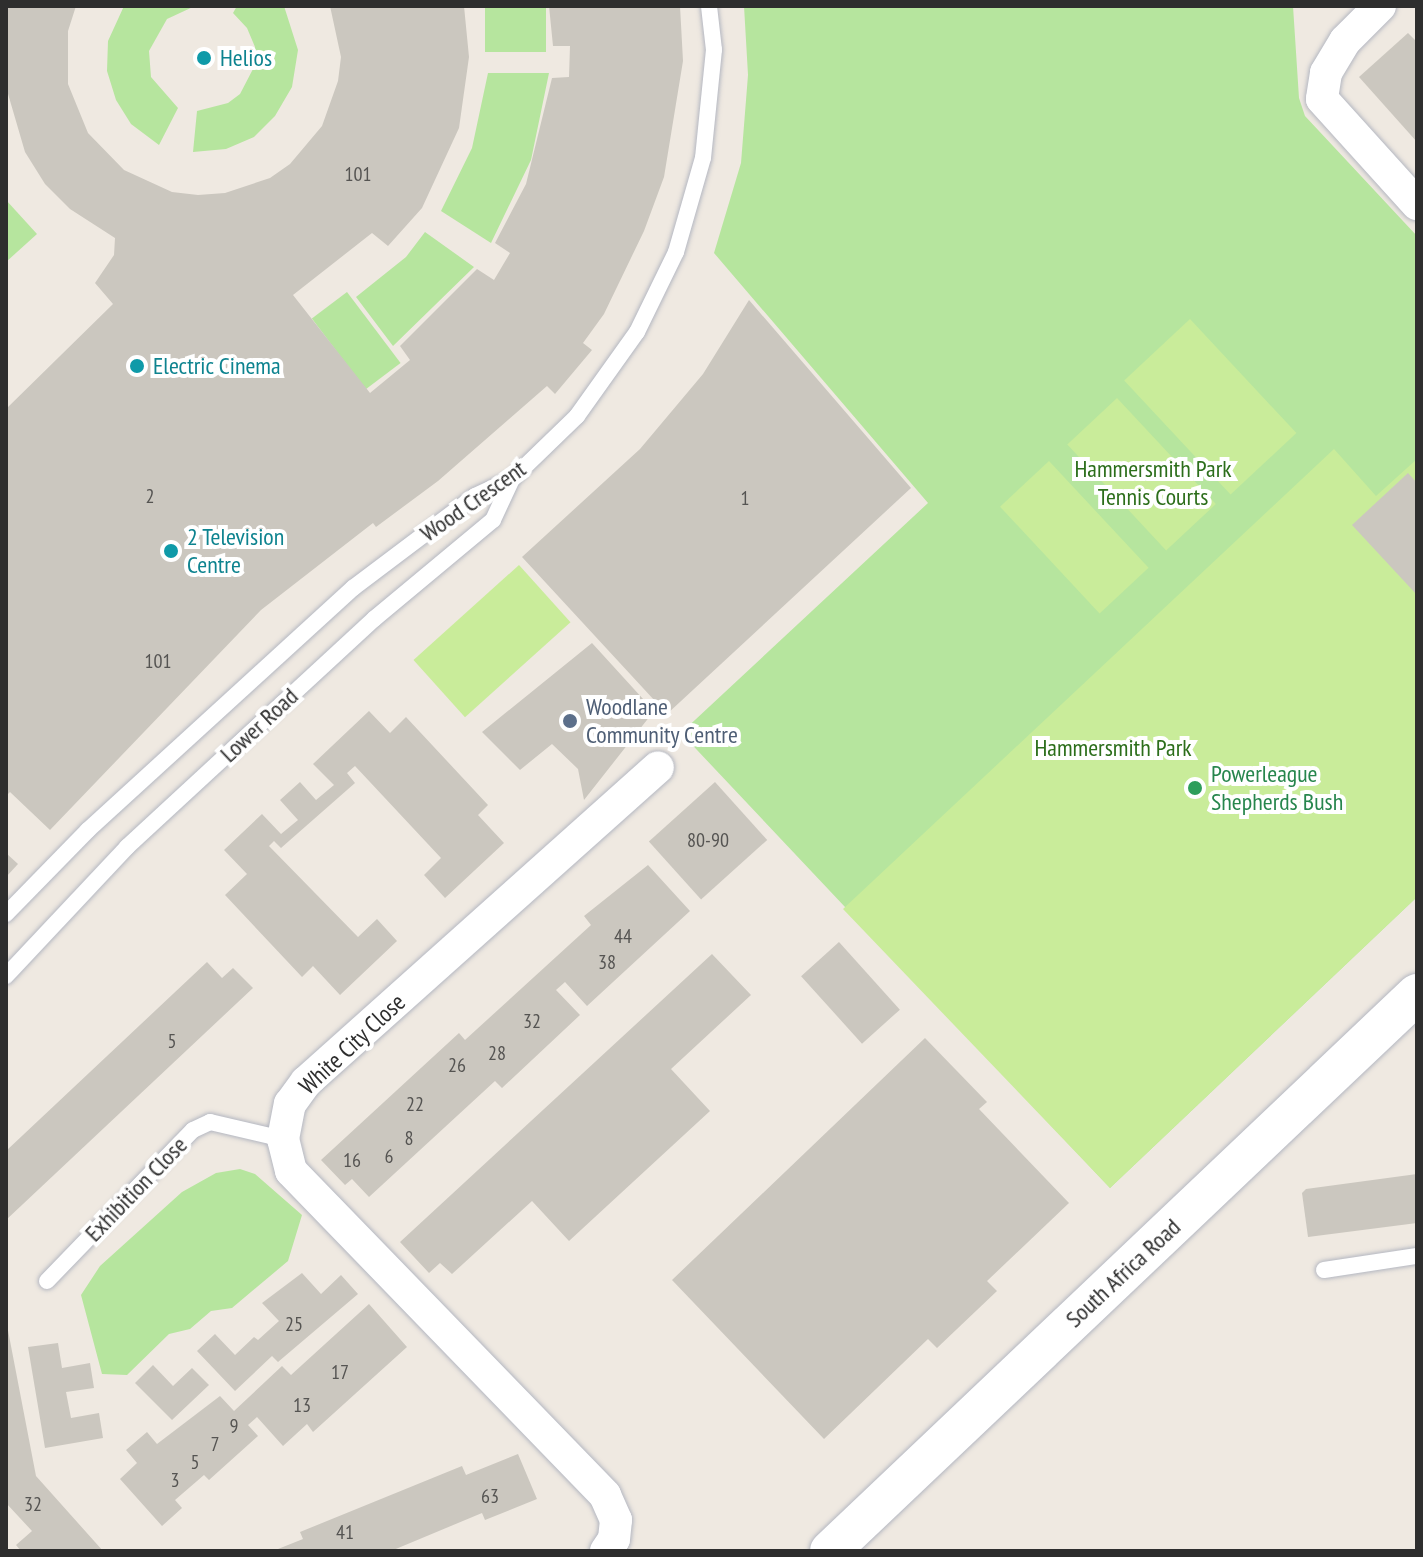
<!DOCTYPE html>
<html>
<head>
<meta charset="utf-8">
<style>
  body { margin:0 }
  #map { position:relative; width:1423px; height:1557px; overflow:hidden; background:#efe9e1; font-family:"PT Sans Narrow",sans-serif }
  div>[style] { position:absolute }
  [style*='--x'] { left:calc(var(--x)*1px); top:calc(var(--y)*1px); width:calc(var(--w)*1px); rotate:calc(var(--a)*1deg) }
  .green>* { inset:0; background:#b6e59e; transform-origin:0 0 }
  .pitch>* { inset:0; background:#c9ec9a; transform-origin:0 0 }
  .building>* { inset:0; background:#cbc7bf; transform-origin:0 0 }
  .roads { filter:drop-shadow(0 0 2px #b4b7c1) drop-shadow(0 0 2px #b4b7c1) }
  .service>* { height:16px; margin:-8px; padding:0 8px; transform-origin:8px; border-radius:8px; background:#fff }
  .minor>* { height:32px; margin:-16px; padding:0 16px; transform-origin:16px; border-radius:16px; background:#fff }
  .tertiary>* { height:40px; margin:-20px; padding:0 20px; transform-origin:20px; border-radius:20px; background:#fff }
  .dots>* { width:22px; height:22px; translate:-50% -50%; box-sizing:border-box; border:4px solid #fff; border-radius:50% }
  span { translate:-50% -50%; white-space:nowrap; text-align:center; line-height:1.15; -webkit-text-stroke:8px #fff; paint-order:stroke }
  .number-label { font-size:20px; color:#555452 }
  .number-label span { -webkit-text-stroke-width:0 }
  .culture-label { font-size:24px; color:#0d838f }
  .left { translate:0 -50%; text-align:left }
  .park-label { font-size:24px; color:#2c6e1b }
  .street-label { font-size:24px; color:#2e2e2e }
  .service-label { font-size:24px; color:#4e5e75 }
  .leisure-label { font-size:24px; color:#27864d }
  .frame { position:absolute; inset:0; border:8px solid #2e2e2e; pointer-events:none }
</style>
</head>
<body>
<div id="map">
  <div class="green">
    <div style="clip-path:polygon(124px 6px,195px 6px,167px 19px,149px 51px,151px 77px,178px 108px,159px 145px,131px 124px,116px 100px,107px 71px,108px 41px)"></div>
    <div style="clip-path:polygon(237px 6px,284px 6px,298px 50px,292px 87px,275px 116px,254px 137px,226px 149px,193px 152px,197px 111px,228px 103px,240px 94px,253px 69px,255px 47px,247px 28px,233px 13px)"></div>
    <div style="left:485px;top:6px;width:61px;height:46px"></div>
    <div style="clip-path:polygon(744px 6px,1293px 6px,1299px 98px,1305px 116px,1417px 236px,1417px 897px,1110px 1188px,681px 733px,928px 503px,714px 253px,741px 163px,748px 75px)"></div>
    <div style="clip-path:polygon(488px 73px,549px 73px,531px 160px,491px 243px,441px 211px,472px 148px)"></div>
    <div style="clip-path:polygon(6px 200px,37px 234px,6px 262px)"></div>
    <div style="clip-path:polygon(425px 232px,474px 267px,393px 346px,356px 297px,406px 257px)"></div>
    <div style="left:347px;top:292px;width:89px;height:44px;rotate:53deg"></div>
    <div style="clip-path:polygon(240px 1169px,255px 1174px,302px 1215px,288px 1261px,232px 1308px,211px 1311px,190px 1329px,169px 1334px,127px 1375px,102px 1374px,81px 1295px,100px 1266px,182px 1192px,216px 1173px)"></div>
  </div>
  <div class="pitch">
    <div style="left:1190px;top:319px;width:156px;height:90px;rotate:47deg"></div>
    <div style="left:1117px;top:398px;width:145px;height:68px;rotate:47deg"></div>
    <div style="clip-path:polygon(1334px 449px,1376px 496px,1417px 459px,1417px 897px,1110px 1188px,843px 909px)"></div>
    <div style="left:1049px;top:461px;width:146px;height:67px;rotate:47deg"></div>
    <div style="left:519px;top:565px;width:77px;height:142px;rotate:48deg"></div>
  </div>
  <div class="building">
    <div style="clip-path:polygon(6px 6px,76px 6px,68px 31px,68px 84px,88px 133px,124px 170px,172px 192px,198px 195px,225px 193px,270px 178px,290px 164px,322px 126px,338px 81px,341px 57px,330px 6px,464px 6px,469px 57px,459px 128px,422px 208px,388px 246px,372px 233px,293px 295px,370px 393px,410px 360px,400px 346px,477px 269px,494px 280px,510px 253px,495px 243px,526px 184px,552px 78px,569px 77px,570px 46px,553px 46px,549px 6px,680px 6px,683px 61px,664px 177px,644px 231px,604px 314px,583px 343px,592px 350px,555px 394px,547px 386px,438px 481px,376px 527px,373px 523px,261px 610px,50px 830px,10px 792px,6px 796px,6px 409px,113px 304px,95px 283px,114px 255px,115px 238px,70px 209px,45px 184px,25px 152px,6px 87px)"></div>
    <div style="clip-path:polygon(1408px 33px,1417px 42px,1417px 142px,1359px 77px)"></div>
    <div style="clip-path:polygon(749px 300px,911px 488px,667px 714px,522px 557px,640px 449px,703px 374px)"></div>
    <div style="clip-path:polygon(1408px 473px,1417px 483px,1417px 595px,1352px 525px)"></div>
    <div style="clip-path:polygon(592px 643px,654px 711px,584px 800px,578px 769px,552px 744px,520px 770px,482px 732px)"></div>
    <div style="clip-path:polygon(369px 711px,390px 733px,406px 717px,488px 805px,478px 815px,504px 843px,445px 898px,424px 875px,441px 858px,355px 766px,347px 773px,355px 783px,281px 848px,274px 841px,269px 846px,358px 937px,377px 919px,397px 941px,340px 995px,313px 966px,302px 977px,225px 895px,247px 874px,224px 850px,262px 814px,281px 834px,298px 820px,280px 800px,300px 782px,316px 800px,334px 785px,313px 764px)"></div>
    <div style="left:715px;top:782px;width:78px;height:89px;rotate:48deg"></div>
    <div style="clip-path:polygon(6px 853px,18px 864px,6px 877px)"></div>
    <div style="clip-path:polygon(648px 865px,690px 911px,587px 1006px,565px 982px,556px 990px,580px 1015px,502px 1088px,495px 1081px,369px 1197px,352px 1179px,345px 1185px,321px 1160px,459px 1033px,465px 1040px,591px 925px,584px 916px)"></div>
    <div style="left:839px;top:942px;width:91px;height:51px;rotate:48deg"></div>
    <div style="clip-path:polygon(712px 954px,751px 995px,671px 1069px,710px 1111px,569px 1241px,532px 1201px,452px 1274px,440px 1263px,429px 1273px,400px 1242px)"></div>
    <div style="clip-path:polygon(207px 962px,222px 978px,233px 968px,253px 988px,6px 1220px,6px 1151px)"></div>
    <div style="clip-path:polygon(925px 1038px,987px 1102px,979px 1109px,1069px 1203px,987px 1281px,997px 1291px,937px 1348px,928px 1339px,824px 1439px,672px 1280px)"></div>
    <div style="clip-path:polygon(1417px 1174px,1417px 1223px,1308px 1237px,1302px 1193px,1306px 1189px)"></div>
    <div style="clip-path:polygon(302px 1273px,321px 1294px,341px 1275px,358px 1294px,278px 1362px,272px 1356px,235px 1391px,197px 1351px,215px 1334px,235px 1355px,254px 1337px,258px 1340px,279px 1321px,262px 1303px)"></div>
    <div style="clip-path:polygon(369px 1304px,407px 1347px,313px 1432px,307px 1424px,283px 1446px,257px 1417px,248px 1425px,258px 1436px,209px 1480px,204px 1475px,175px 1500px,182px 1508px,162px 1526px,120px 1479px,137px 1463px,126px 1450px,147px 1432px,157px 1444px,220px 1396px,234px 1411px,282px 1366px,291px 1375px)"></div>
    <div style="clip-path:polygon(6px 1320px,36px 1476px,103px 1551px,21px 1551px,16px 1545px,32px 1531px,6px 1503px)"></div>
    <div style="clip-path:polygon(58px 1343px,62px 1368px,90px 1363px,94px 1388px,66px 1392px,71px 1418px,99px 1413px,103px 1438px,45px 1448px,28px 1347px)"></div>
    <div style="clip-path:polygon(153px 1365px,173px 1386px,192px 1368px,209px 1385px,172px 1420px,135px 1383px)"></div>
    <div style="clip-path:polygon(518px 1454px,537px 1499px,485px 1520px,482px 1513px,391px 1551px,273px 1551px,303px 1539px,300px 1532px,462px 1466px,466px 1475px)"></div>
  </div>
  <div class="roads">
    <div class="service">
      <div style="--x:6;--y:914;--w:117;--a:-45.7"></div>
      <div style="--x:88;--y:830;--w:359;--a:-42.4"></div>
      <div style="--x:353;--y:588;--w:153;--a:-37"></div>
      <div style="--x:475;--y:496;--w:41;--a:-24.7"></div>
      <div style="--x:512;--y:479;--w:91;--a:-44.1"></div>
      <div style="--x:577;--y:416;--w:103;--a:-54.5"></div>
      <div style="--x:637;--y:332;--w:89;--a:-64"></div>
      <div style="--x:676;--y:252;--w:98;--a:-74"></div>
      <div style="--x:703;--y:158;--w:109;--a:-84.2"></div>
      <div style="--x:714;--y:50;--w:44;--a:-96.5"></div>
      <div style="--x:6;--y:976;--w:177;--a:-46.8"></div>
      <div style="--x:127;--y:847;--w:336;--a:-42.7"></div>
      <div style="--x:374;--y:619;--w:155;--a:-39.8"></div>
      <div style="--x:493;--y:520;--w:45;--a:-65.1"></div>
      <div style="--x:1324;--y:1270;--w:94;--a:-8.6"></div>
      <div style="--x:47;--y:1281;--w:210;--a:-46"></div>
      <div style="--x:193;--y:1130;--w:19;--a:-25"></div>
      <div style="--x:210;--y:1122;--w:75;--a:13.1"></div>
    </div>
    <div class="minor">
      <div style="--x:1380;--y:6;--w:49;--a:135"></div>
      <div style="--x:1345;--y:41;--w:37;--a:121"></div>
      <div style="--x:1326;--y:73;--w:26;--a:99"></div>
      <div style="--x:1322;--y:99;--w:142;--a:47.9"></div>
      <div style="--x:606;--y:1551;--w:14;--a:-56"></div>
      <div style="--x:614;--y:1539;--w:19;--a:-84"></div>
      <div style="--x:616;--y:1520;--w:27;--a:-114"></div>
      <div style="--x:605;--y:1495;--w:451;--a:-134.1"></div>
      <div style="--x:291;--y:1171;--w:33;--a:-104"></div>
      <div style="--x:283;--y:1139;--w:36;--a:-79"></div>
      <div style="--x:290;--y:1104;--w:27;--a:-54"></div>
      <div style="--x:306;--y:1082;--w:472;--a:-41.8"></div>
    </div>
    <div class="tertiary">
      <div style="--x:830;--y:1551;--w:809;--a:-43.5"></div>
    </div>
  </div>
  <div class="dots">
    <div style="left:204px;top:58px;background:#0f9aa8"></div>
    <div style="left:137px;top:366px;background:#0f9aa8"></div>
    <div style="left:171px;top:551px;background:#0f9aa8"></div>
    <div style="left:570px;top:721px;background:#5c6f8a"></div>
    <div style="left:1195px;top:788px;background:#2e9e5b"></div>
  </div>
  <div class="number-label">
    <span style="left:358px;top:174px">101</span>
    <span style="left:150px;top:496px">2</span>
    <span style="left:745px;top:498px">1</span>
    <span style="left:158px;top:661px">101</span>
    <span style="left:708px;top:840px">80-90</span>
    <span style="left:623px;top:936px">44</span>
    <span style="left:607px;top:962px">38</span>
    <span style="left:532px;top:1021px">32</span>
    <span style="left:172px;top:1041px">5</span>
    <span style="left:497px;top:1053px">28</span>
    <span style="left:457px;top:1065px">26</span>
    <span style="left:415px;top:1104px">22</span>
    <span style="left:409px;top:1138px">8</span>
    <span style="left:389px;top:1156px">6</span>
    <span style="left:352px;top:1160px">16</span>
    <span style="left:294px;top:1324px">25</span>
    <span style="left:340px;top:1372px">17</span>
    <span style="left:302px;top:1405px">13</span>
    <span style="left:234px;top:1426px">9</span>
    <span style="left:215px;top:1444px">7</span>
    <span style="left:195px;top:1462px">5</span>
    <span style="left:175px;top:1480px">3</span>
    <span style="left:490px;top:1496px">63</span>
    <span style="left:33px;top:1504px">32</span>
    <span style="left:345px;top:1532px">41</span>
  </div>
  <div class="culture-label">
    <span class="left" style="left:220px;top:58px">Helios</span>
    <span class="left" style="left:153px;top:366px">Electric Cinema</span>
    <span class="left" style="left:187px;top:551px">2 Television<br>Centre</span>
  </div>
  <div class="park-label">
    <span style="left:1153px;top:483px">Hammersmith Park<br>Tennis Courts</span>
    <span style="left:1113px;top:748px">Hammersmith Park</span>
  </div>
  <div class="street-label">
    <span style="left:473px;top:501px;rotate:-35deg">Wood Crescent</span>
    <span style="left:259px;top:725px;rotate:-43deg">Lower Road</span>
    <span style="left:352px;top:1044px;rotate:-43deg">White City Close</span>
    <span style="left:136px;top:1189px;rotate:-46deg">Exhibition Close</span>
    <span style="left:1123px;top:1273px;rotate:-43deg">South Africa Road</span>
  </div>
  <div class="service-label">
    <span class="left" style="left:586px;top:721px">Woodlane<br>Community Centre</span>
  </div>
  <div class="leisure-label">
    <span class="left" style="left:1211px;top:788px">Powerleague<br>Shepherds Bush</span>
  </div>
  <div class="frame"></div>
</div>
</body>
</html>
